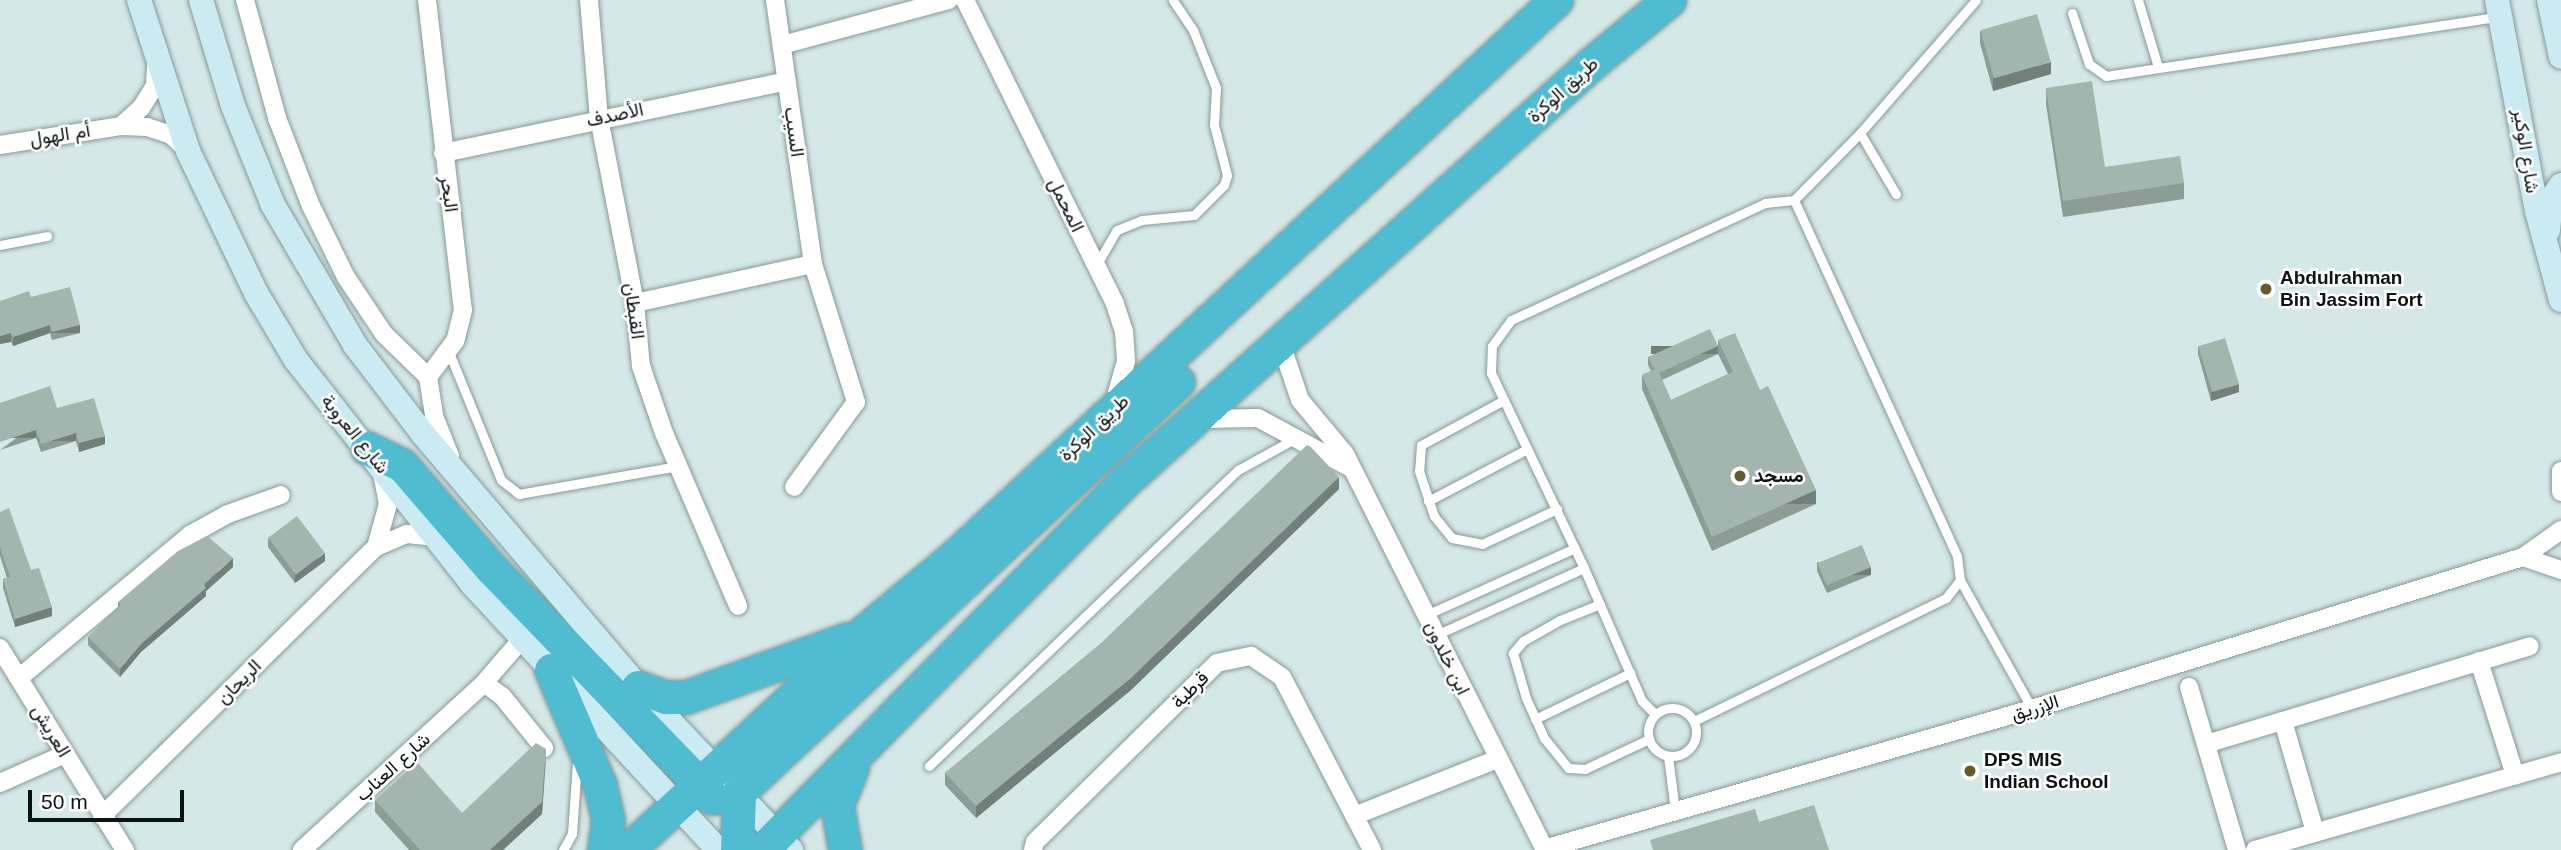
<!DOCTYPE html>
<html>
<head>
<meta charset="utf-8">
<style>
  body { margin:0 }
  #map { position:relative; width:2561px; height:850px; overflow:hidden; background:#d4e8e8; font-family:Arial,Vazirmatn,sans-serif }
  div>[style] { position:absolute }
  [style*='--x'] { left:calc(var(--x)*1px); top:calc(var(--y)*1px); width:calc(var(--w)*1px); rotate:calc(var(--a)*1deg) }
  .roads { filter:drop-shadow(0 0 2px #869998) drop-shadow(0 0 2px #869998) }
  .lane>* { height:9px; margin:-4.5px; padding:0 4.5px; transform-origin:4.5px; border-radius:4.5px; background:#fff }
  .lane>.ring { margin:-4.5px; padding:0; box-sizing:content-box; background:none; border:9px solid #fff; border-radius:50% }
  .street>* { height:18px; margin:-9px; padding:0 9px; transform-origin:9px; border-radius:9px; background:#fff }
  .secondary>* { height:24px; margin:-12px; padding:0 12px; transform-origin:12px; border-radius:12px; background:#caebf2 }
  .highway>* { height:33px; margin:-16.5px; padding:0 16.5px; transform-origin:16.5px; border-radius:16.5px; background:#50bcd2 }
  .wall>* { inset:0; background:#8c9c96 }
  .shaded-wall>* { inset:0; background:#727f7a; transform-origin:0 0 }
  .building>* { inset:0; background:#a3b5af; transform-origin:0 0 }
  .dots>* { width:19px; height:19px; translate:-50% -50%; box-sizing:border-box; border:4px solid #fff; border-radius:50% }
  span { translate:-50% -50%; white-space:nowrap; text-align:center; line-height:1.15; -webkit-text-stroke:5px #fff; paint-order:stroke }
  .street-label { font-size:19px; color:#0c1313 }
  .poi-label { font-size:19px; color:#0c1313; font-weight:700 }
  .left { translate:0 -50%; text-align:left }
  .scale { position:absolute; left:28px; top:790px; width:156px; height:32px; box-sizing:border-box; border:4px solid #0c1313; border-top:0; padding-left:9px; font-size:21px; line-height:24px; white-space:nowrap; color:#0c1313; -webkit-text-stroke:5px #fff; paint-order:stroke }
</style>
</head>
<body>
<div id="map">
  <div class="roads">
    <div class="lane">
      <div style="--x:2138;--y:0;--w:70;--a:73.4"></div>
      <div style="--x:2072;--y:13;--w:54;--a:71.6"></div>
      <div style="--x:2089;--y:64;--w:21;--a:35"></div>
      <div style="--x:2106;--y:76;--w:396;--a:-8.6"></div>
      <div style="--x:1860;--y:133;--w:71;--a:59.5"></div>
      <div style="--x:1794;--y:200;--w:94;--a:-45.4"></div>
      <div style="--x:1860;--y:133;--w:176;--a:-48.9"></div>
      <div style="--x:0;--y:245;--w:48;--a:-10.8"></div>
      <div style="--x:1097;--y:264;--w:39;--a:-60"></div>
      <div style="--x:1117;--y:230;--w:27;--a:-22"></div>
      <div style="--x:1142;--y:220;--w:52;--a:-5.5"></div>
      <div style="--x:1194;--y:215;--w:42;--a:-45"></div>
      <div style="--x:1224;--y:185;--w:10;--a:-73"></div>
      <div style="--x:1227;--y:175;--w:52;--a:-104.6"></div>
      <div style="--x:1214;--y:125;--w:37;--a:-87"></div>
      <div style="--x:1216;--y:88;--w:62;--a:-111.6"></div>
      <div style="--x:1193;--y:30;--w:36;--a:-124"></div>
      <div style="--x:448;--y:350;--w:140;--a:67.8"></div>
      <div style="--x:501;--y:480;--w:23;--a:38"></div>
      <div style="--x:519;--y:494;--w:161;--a:-10"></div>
      <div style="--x:1504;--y:400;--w:94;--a:151.5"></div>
      <div style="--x:1421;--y:445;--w:26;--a:94"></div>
      <div style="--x:1419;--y:471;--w:47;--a:71.6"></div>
      <div style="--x:1434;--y:516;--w:28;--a:51"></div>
      <div style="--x:1452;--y:538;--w:31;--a:11"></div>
      <div style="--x:1482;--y:544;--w:83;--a:-25"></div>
      <div style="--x:1428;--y:501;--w:112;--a:-27.7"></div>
      <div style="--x:1960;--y:580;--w:148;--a:60.8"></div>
      <div style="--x:1600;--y:604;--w:43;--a:158.2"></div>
      <div style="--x:1560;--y:620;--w:43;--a:150.4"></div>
      <div style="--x:1523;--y:641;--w:16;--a:130"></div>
      <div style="--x:1513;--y:653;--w:47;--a:73.9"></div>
      <div style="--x:1526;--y:698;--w:44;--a:65.8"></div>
      <div style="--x:1544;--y:738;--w:38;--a:51"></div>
      <div style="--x:1568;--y:768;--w:17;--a:3"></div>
      <div style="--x:1585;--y:769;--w:71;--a:-25.1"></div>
      <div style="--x:1426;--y:615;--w:163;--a:-24.2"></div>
      <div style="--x:1436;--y:635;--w:162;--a:-24.4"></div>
      <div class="ring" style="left:1648px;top:708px;width:39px;height:39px"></div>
      <div style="--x:1655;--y:714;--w:18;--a:-135"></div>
      <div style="--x:1642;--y:701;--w:145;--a:-113.6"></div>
      <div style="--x:1584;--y:568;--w:216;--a:-115.5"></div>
      <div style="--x:1491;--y:373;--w:27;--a:-88"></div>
      <div style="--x:1492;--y:346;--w:32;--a:-54"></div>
      <div style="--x:1511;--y:320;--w:280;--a:-24.7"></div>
      <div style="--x:1765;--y:203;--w:29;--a:-6"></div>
      <div style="--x:1794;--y:200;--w:392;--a:65.4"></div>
      <div style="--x:1957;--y:556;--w:24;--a:83"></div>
      <div style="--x:1960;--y:580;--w:23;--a:128"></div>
      <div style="--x:1946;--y:598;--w:280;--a:154"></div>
      <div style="--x:1535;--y:719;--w:106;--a:-25.8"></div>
      <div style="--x:1668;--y:756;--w:55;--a:82.7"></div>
      <div style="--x:929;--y:766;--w:428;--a:-43.8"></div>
      <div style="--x:1238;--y:470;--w:64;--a:-29"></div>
      <div style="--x:563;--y:850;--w:18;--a:-61"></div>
      <div style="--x:572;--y:834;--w:72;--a:-86"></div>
    </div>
    <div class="street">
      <div style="--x:245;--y:0;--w:122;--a:74.8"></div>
      <div style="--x:277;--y:118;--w:94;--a:68.9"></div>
      <div style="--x:311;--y:206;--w:79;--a:63.8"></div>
      <div style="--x:346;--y:277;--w:69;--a:56.3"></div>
      <div style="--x:384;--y:334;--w:62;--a:44.3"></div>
      <div style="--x:428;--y:377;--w:39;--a:81"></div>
      <div style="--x:434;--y:416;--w:43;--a:68.2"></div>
      <div style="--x:427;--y:0;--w:312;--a:83.4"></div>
      <div style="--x:463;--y:310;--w:32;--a:104"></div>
      <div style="--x:455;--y:341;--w:45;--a:126.9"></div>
      <div style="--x:589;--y:0;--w:118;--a:85.2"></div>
      <div style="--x:599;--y:118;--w:188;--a:79"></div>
      <div style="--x:635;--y:303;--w:63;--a:84.6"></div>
      <div style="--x:641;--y:366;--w:71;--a:71.1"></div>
      <div style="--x:664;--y:433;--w:188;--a:66.8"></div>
      <div style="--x:775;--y:0;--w:267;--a:81.8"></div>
      <div style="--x:813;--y:264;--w:145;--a:72.7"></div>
      <div style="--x:856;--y:402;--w:105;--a:126.1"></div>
      <div style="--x:965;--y:0;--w:339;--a:63.7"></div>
      <div style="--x:1115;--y:304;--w:28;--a:72"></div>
      <div style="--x:1124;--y:331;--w:30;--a:86"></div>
      <div style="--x:1126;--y:361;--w:41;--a:105.8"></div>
      <div style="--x:782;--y:45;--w:173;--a:-15.1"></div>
      <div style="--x:121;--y:126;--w:27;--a:-42"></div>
      <div style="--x:141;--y:108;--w:26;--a:-58"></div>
      <div style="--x:155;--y:86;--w:21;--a:-87"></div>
      <div style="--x:0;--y:145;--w:122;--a:-8.9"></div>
      <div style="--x:121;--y:126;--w:26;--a:2"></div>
      <div style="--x:147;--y:127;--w:25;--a:18"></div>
      <div style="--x:171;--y:135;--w:22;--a:43"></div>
      <div style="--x:443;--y:153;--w:351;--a:-11.8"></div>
      <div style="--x:635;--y:303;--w:182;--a:-12.4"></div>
      <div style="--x:1280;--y:341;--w:62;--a:71.3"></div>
      <div style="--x:1300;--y:400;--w:70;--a:50.2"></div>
      <div style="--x:1345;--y:454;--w:444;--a:63.2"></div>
      <div style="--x:1202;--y:419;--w:56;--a:-1"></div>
      <div style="--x:1258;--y:418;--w:103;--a:28.3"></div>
      <div style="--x:2561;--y:471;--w:21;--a:90"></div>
      <div style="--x:376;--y:547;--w:45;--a:-74.4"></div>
      <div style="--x:388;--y:504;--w:32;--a:-101"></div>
      <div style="--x:2523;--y:557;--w:40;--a:18.9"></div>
      <div style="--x:0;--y:648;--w:238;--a:58.3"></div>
      <div style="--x:2479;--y:661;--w:120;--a:72.5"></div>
      <div style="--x:19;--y:678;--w:223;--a:-39.9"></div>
      <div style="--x:190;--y:535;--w:43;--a:-28.9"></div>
      <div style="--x:228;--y:514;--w:56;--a:-19.7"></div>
      <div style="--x:484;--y:683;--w:22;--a:36"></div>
      <div style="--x:502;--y:696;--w:67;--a:51.1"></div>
      <div style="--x:2189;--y:687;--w:170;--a:73.6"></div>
      <div style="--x:2283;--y:721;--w:116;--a:73.9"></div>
      <div style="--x:2206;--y:744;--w:338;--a:-16.8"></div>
      <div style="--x:0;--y:783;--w:71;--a:-24"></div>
      <div style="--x:102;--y:816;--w:384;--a:-44.5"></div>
      <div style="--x:376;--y:547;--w:34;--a:-23"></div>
      <div style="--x:407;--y:534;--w:29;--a:6"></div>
      <div style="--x:1354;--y:816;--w:154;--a:-21.7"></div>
      <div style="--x:1544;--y:849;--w:508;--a:-16.01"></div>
      <div style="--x:2032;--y:709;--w:514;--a:-17.2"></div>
      <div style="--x:2523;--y:557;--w:47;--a:-35.4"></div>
      <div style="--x:302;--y:850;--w:247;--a:-42.5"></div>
      <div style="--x:484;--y:683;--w:57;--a:-49.3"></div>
      <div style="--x:1033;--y:850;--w:8;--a:-76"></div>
      <div style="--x:1035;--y:842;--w:255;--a:-44.5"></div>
      <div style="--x:1217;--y:663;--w:35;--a:-12"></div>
      <div style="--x:1251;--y:656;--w:37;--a:34"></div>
      <div style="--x:1282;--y:677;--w:195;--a:62.5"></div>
      <div style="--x:2255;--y:850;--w:318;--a:-16"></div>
    </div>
    <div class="secondary">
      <div style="--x:139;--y:0;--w:159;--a:72"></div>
      <div style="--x:188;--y:151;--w:157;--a:64.4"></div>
      <div style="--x:256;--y:293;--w:78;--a:59.2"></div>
      <div style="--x:296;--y:360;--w:285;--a:51.8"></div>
      <div style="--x:472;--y:584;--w:362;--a:47.2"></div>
      <div style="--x:201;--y:0;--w:111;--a:73.2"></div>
      <div style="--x:233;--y:106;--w:107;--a:68"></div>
      <div style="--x:273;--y:205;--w:162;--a:59.6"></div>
      <div style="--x:355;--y:345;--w:112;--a:52.6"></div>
      <div style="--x:423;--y:434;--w:332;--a:49.6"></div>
      <div style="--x:638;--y:687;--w:224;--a:46.8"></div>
      <div style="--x:2497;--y:0;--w:215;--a:79.3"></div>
      <div style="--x:2537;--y:211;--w:92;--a:74.9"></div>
      <div style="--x:2549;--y:0;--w:58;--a:78.1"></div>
      <div style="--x:2548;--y:230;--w:30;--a:-84"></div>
      <div style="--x:2551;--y:200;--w:18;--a:-56"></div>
    </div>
    <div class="highway">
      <div style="--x:367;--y:448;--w:39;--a:26"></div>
      <div style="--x:402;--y:465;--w:135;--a:49.2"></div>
      <div style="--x:490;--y:567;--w:321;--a:46"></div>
      <div style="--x:551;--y:670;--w:125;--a:66.9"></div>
      <div style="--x:600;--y:785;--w:36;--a:77"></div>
      <div style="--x:608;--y:820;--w:30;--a:98"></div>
      <div style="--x:638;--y:687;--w:30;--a:20"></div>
      <div style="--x:666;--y:697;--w:20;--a:0"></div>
      <div style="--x:686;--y:697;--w:171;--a:-19.8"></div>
      <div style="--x:628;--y:850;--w:316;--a:-42.8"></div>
      <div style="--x:860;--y:635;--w:124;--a:-39.7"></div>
      <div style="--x:955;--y:556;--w:819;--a:-42.77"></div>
      <div style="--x:737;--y:850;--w:58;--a:-88"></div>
      <div style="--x:739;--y:792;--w:601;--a:-43.04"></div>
      <div style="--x:762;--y:850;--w:518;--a:-45.47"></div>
      <div style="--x:1125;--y:481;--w:625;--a:-41.82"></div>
      <div style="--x:1591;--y:64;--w:101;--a:-39.4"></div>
      <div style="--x:845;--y:850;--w:46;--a:-100.1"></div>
      <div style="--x:837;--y:805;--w:40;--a:-68"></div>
    </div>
  </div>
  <div class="wall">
    <div style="clip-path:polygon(1980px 31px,2051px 74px,1993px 91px,1980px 43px)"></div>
    <div style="clip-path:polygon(2046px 88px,2105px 167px,2184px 183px,2184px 199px,2063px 217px,2046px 104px)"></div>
    <div style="clip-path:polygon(31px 297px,80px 333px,52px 340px,50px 333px,13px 346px,11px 342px,0 344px,0 301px)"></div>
    <div style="clip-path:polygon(evenodd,1718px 340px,1760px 390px,1816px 504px,1712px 551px,1642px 389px,1642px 375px,1651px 371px,1648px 365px,1648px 357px,1718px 346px,1718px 340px,1718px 354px,1728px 374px,1671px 400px,1662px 380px,1718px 354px)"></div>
    <div style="clip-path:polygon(2198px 346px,2239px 392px,2211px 401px,2198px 354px)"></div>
    <div style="clip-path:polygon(57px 408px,105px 444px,79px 452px,76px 441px,41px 452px,36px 438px,0 450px)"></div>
    <div style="clip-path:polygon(1339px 489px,1131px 690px,976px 818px,945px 785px,945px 773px,1099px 645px)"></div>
    <div style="clip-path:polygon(0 512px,31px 570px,52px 616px,15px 627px,3px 588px,3px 579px,7px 578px,0 556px)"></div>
    <div style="clip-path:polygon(268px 538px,325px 561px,295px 583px,268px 547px)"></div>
    <div style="clip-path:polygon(1817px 562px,1871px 575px,1827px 593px,1817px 571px)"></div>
    <div style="clip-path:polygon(233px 567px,206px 591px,206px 596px,141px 652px,120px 677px,88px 645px,88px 637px,118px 607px,118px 602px)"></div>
    <div style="clip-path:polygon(546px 761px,542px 814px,503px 850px,409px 850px,375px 812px,375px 800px,462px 813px)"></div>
  </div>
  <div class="shaded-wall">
    <div style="clip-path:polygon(2051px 62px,2051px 74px,1993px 91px,1993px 78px)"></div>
    <div style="clip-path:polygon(50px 325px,50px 333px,13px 346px,13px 337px)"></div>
    <div style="left:80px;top:325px;width:8px;height:29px;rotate:90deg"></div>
    <div style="clip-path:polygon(11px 333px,11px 342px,0 344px,0 336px)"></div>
    <div style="left:1718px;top:346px;width:8px;height:67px;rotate:90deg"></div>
    <div style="clip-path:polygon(2239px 384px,2239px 392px,2211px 401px,2211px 392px)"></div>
    <div style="left:36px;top:430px;width:8px;height:38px;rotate:90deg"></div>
    <div style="left:76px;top:433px;width:8px;height:37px;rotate:90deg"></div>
    <div style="clip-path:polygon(105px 436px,105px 444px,79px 452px,79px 443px)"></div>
    <div style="clip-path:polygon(1339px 477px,1339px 489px,1131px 690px,976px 818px,976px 806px)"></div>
    <div style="left:1816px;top:490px;width:14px;height:114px;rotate:90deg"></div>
    <div style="clip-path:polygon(325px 553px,325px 561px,295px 583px,295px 575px)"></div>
    <div style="clip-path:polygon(233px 558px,233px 567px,206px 591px,206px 596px,141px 652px,120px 677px,120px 669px,141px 644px)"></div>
    <div style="left:1871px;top:567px;width:8px;height:48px;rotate:90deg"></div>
    <div style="clip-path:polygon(52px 607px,52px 616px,15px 627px,15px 619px)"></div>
    <div style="clip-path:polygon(546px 749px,542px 814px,503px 850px,490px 850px)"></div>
  </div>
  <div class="building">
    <div style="left:2037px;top:14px;width:50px;height:59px;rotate:74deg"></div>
    <div style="clip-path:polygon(2092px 81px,2105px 167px,2180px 156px,2184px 183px,2063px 201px,2046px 88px)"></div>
    <div style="clip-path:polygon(70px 287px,80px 325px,52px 332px,50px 325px,13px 337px,11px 333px,0 336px,0 301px,29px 291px,31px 297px)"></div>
    <div style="clip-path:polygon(1710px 329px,1718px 346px,1659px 373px,1657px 368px,1654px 369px,1648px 357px)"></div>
    <div style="clip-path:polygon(1735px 333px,1760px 390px,1768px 386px,1816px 490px,1712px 537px,1642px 375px,1657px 368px,1671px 400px,1733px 372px,1718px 340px)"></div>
    <div style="left:2225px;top:338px;width:48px;height:28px;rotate:73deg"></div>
    <div style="clip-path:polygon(50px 386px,57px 408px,94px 398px,105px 436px,79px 443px,76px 433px,41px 444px,36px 430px,0 442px,0 403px)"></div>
    <div style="clip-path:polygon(1307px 445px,1311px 447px,1339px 477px,1131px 678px,976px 806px,945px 773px,1099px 645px)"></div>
    <div style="clip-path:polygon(9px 508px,31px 570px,39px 568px,52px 607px,15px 619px,3px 579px,10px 577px,0 547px,0 512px)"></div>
    <div style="left:297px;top:516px;width:46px;height:36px;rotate:53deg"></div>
    <div style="clip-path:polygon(207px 536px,233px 558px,204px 584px,206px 588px,141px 644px,120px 669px,88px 637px,121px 605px,118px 602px,178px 551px)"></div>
    <div style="left:1862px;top:545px;width:24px;height:48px;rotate:68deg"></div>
    <div style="clip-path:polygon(536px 743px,546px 749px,542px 802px,490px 850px,420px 850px,375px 800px,417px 762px,462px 813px)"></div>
    <div style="clip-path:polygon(1814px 805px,1829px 850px,1653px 850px,1650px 840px,1755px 809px,1759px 822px)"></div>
  </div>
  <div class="dots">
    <div style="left:2266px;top:289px;background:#685a27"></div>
    <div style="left:1740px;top:476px;background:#685a27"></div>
    <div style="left:1970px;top:771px;background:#685a27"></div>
  </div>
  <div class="street-label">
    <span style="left:1563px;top:90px;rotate:-42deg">طريق الوكرة</span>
    <span style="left:615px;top:115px;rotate:-12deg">الأصدف</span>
    <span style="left:794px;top:132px;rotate:82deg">السيب</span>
    <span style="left:60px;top:135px;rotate:-9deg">أم الهول</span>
    <span style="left:2526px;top:151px;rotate:81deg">شارع الوكير</span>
    <span style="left:449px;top:194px;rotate:82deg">البحر</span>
    <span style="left:1066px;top:205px;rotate:64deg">المحمل</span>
    <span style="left:634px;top:311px;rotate:82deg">القبطان</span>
    <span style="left:1094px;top:428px;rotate:-43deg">طريق الوكرة</span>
    <span style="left:355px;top:434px;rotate:51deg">شارع العروبة</span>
    <span style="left:1447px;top:658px;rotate:64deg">ابن خلدون</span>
    <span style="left:239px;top:682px;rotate:-45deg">الريحان</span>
    <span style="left:1190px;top:690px;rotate:-44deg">قرطبة</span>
    <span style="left:2035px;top:708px;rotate:-17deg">الإزريق</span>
    <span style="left:51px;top:731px;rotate:59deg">العريش</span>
    <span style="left:393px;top:767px;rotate:-42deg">شارع العناب</span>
  </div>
  <div class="poi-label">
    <span class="left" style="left:2280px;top:289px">Abdulrahman<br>Bin Jassim Fort</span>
    <span class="left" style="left:1754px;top:476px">مسجد</span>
    <span class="left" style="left:1984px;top:771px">DPS MIS<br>Indian School</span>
  </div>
  <div class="scale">50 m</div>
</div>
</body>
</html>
